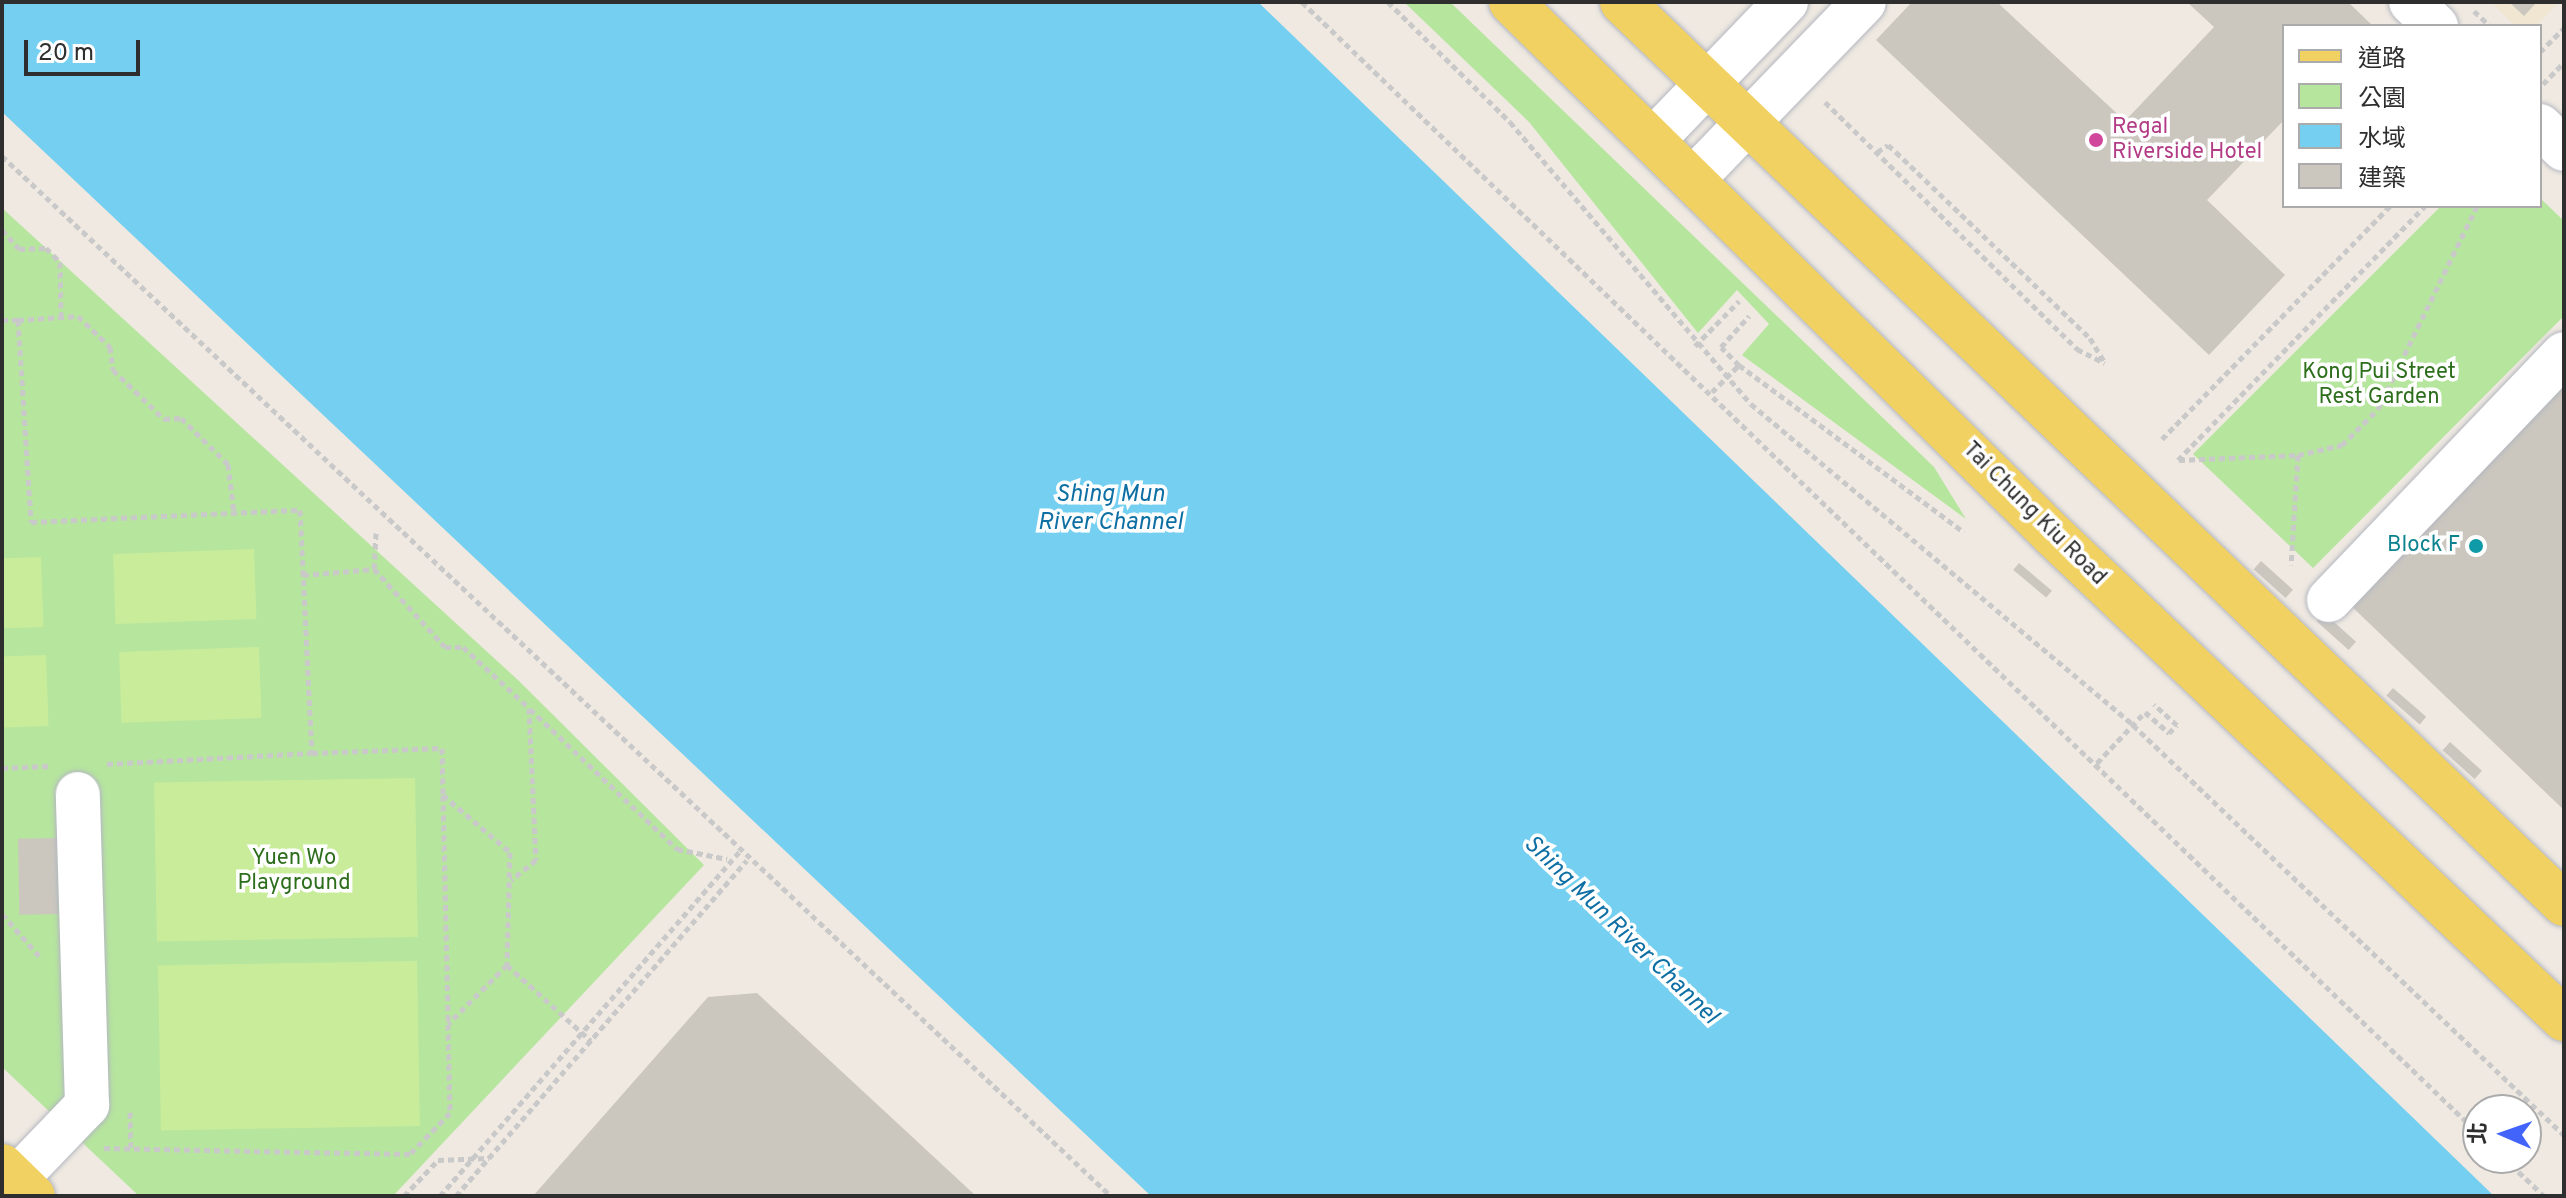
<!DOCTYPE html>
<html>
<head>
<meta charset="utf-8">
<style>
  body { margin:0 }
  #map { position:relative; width:2566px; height:1198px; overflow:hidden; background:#efe9e1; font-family:Overpass,"Noto Sans TC",sans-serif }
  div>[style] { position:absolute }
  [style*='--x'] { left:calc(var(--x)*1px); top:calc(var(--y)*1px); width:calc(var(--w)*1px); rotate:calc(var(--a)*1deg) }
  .education>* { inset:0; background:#f0e6d1 }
  .green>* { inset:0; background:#b6e59e }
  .pitch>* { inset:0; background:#c9ec9a; transform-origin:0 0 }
  .water>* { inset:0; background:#75cff0 }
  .building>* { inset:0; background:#cbc7bf; transform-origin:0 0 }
  .path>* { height:5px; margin-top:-2.5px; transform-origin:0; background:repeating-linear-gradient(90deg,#c9c9c9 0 6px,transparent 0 10px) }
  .roads { filter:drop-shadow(0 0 2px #b4b7c1) drop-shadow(0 0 2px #b4b7c1) }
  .minor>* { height:44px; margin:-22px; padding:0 22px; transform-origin:22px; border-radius:22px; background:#fff }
  .major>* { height:44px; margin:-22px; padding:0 22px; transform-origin:22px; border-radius:22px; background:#f2d163 }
  .dots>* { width:22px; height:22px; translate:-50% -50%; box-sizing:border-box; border:4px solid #fff; border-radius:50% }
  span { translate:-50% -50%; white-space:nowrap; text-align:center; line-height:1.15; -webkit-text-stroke:7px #fff; paint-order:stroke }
  .hotel-label { font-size:22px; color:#b23c85 }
  .left { translate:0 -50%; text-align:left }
  .park-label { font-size:22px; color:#2c6e1b }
  .street-label { font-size:22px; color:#2e2e2e }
  .culture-label { font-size:22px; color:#0d838f }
  .right { translate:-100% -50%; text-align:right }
  .water-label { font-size:24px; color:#0d6fa3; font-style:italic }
  .frame { position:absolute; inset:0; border:4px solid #2e2e2e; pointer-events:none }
  .legend { position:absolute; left:2282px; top:24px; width:260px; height:184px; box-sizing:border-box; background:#fff; border:2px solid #ababab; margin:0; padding:10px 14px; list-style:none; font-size:24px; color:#2e2e2e }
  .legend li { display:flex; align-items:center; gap:16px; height:40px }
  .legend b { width:40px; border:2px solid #ababab }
  .north { position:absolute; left:2462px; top:1094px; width:80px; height:80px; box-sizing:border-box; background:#fff; border:2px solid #ababab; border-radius:50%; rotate:272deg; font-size:22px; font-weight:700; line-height:32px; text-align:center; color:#2e2e2e }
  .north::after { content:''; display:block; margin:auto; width:28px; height:36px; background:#4264fb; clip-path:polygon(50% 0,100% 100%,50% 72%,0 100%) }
  .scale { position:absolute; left:24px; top:40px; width:116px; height:36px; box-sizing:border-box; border:4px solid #2e2e2e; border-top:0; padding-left:10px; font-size:24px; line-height:28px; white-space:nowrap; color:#2e2e2e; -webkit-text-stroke:6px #fff; paint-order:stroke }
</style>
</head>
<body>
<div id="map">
  <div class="education">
    <div style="clip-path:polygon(2491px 2px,2559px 2px,2536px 26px,2515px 26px)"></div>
  </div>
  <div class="green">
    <div style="clip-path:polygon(1404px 2px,1450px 2px,1934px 467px,1966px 519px,1742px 355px,1769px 324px,1737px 290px,1698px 333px,1529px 122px)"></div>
    <div style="clip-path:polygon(2540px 198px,2564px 221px,2564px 316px,2313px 568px,2193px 454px,2441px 206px,2540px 206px)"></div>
    <div style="clip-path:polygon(2px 208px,519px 681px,704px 865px,393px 1196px,139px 1196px,2px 1067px)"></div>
  </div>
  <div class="pitch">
    <div style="left:254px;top:549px;width:70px;height:141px;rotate:88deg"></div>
    <div style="left:41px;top:557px;width:70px;height:39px;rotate:88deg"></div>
    <div style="left:259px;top:647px;width:71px;height:140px;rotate:88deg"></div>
    <div style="left:46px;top:655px;width:71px;height:44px;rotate:88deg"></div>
    <div style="left:415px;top:778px;width:159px;height:261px;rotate:89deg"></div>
    <div style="left:417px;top:961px;width:165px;height:259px;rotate:89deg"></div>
  </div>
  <div class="water">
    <div style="clip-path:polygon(2px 2px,1258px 2px,2494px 1196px,1151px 1196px,2px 112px)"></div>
  </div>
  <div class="building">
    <div style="clip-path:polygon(1912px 2px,1997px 2px,2125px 121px,2214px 27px,2187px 2px,2348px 2px,2373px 26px,2284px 26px,2284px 120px,2207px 200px,2285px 275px,2209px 355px,1876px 40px)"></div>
    <div style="clip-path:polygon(2509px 2px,2537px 2px,2524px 16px)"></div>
    <div style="clip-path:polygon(2564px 370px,2564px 810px,2346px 601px)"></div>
    <div style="left:2261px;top:561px;width:43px;height:11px;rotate:42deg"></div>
    <div style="left:2019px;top:563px;width:43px;height:9px;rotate:40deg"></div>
    <div style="left:2324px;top:613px;width:43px;height:11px;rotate:42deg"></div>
    <div style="left:2393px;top:688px;width:44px;height:10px;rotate:41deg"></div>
    <div style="left:2450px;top:742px;width:43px;height:11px;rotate:42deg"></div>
    <div style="left:57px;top:838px;width:76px;height:39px;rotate:89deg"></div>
    <div style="clip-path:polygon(757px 993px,976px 1196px,533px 1196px,708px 997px)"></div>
  </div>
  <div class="path">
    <div style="--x:1302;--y:2;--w:1632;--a:43.88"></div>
    <div style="--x:1388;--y:2;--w:171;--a:44.5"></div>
    <div style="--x:1510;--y:122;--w:371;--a:49.5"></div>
    <div style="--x:1751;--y:404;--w:499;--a:40"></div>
    <div style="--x:2133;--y:725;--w:595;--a:43.57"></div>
    <div style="--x:2474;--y:11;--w:22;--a:43"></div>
    <div style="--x:2540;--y:52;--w:34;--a:-45"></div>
    <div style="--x:2543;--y:84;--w:30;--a:-46"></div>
    <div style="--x:1825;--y:102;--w:353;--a:44.4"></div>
    <div style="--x:2077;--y:349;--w:31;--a:27"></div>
    <div style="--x:1877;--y:152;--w:13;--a:-32"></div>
    <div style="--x:1888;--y:145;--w:11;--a:41"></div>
    <div style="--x:1896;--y:152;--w:269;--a:43.8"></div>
    <div style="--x:2090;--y:338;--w:29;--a:59"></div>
    <div style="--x:2;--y:156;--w:1520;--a:43.16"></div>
    <div style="--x:2;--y:230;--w:25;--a:48"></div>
    <div style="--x:19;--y:249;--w:27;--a:-2"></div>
    <div style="--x:46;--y:248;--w:20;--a:45"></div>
    <div style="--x:60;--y:262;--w:55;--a:89"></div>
    <div style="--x:2;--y:320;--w:16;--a:0"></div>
    <div style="--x:18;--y:320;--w:202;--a:86.3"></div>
    <div style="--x:31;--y:522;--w:269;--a:-2.6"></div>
    <div style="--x:300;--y:510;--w:243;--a:87.2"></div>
    <div style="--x:312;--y:753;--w:130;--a:-2.2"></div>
    <div style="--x:442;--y:748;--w:47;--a:88.8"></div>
    <div style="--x:443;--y:795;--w:88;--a:40.4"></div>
    <div style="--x:510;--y:852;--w:113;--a:91.5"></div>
    <div style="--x:507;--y:965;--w:83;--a:135"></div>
    <div style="--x:448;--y:1024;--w:89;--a:88.7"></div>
    <div style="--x:450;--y:1113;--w:57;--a:134.3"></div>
    <div style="--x:410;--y:1154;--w:307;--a:-178.9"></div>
    <div style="--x:18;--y:320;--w:60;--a:-3.8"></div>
    <div style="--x:78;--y:316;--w:45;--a:44.1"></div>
    <div style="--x:110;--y:347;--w:23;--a:83"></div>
    <div style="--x:113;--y:370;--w:71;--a:43.9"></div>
    <div style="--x:164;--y:419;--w:17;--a:-3"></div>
    <div style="--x:181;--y:418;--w:66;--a:44.4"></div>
    <div style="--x:228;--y:464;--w:49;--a:83"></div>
    <div style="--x:1695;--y:346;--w:63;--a:-45.6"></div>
    <div style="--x:1739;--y:365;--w:280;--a:36.6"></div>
    <div style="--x:1712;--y:392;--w:38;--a:-45"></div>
    <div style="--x:1739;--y:365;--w:25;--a:-135"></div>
    <div style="--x:1721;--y:347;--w:42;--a:-47.9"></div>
    <div style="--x:2162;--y:439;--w:326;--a:-45.6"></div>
    <div style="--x:2298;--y:455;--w:45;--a:-12.8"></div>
    <div style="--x:2342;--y:445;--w:51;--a:-45"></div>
    <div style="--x:2378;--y:409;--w:226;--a:-64"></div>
    <div style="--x:2178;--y:460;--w:354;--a:-45.8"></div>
    <div style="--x:2179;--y:460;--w:119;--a:-2.4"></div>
    <div style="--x:2298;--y:455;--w:110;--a:93.6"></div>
    <div style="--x:376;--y:533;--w:36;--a:93"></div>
    <div style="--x:374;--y:569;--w:105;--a:47.7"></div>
    <div style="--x:445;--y:647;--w:18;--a:0"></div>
    <div style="--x:463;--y:647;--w:90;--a:42.7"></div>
    <div style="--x:529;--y:708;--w:152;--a:87.4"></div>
    <div style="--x:536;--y:860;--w:32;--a:141"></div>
    <div style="--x:303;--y:575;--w:71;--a:-4.8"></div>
    <div style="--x:530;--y:709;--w:203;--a:43.6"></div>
    <div style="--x:677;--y:849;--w:51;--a:11.3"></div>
    <div style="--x:2097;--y:763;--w:70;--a:-46.7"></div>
    <div style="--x:2145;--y:712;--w:32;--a:41"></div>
    <div style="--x:2169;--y:733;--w:11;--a:-45"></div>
    <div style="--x:2177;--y:725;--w:31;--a:-138"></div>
    <div style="--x:107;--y:764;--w:205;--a:-3.1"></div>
    <div style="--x:2;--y:768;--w:46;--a:-2.5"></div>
    <div style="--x:443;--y:795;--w:228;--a:88.7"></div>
    <div style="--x:2;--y:914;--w:57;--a:48.5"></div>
    <div style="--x:507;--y:965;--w:113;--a:42.1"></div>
    <div style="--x:130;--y:1112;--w:39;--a:89"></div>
    <div style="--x:2504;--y:1158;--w:55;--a:43.5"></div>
    <div style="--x:404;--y:1196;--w:50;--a:-46.6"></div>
    <div style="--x:438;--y:1160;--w:51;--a:-2.2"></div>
    <div style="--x:440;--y:1196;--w:459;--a:-49"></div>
    <div style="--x:456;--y:1196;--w:444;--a:-49.1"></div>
  </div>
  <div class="roads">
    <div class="minor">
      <div style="--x:2411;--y:2;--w:35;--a:44"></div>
      <div style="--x:2540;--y:126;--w:33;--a:44"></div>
      <div style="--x:1655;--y:138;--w:189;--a:-46.1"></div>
      <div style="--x:1695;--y:177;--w:243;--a:-46"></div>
      <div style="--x:2329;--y:600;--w:340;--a:-46.3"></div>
      <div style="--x:16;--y:1179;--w:103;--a:-46.2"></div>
      <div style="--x:87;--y:1105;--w:311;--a:-91.7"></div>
    </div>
    <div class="major">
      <div style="--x:1511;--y:2;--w:760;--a:44.52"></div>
      <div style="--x:2053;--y:535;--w:704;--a:43.45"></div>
      <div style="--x:1622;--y:2;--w:1304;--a:43.76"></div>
      <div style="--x:2;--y:1166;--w:43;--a:44.1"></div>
    </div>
  </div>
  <div class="dots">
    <div style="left:2096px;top:140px;background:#d1479c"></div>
    <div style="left:2476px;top:546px;background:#0f9aa8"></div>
  </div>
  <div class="hotel-label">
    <span class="left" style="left:2112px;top:140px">Regal<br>Riverside Hotel</span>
  </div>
  <div class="park-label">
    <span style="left:2379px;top:385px">Kong Pui Street<br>Rest Garden</span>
    <span style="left:294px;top:871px">Yuen Wo<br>Playground</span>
  </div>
  <div class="street-label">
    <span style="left:2034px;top:514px;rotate:45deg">Tai Chung Kiu Road</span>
  </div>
  <div class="culture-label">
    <span class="right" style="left:2460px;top:546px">Block F</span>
  </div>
  <div class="water-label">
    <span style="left:1110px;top:510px">Shing Mun<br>River Channel</span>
    <span style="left:1620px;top:931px;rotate:44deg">Shing Mun River Channel</span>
  </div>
  <div class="frame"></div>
  <ul class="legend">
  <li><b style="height:10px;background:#f2d163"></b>道路</li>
  <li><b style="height:22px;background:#b6e59e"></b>公園</li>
  <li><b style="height:22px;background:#75cff0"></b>水域</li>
  <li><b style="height:22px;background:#cbc7bf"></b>建築</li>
  </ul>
  <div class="north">北</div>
  <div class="scale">20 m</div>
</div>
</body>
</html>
